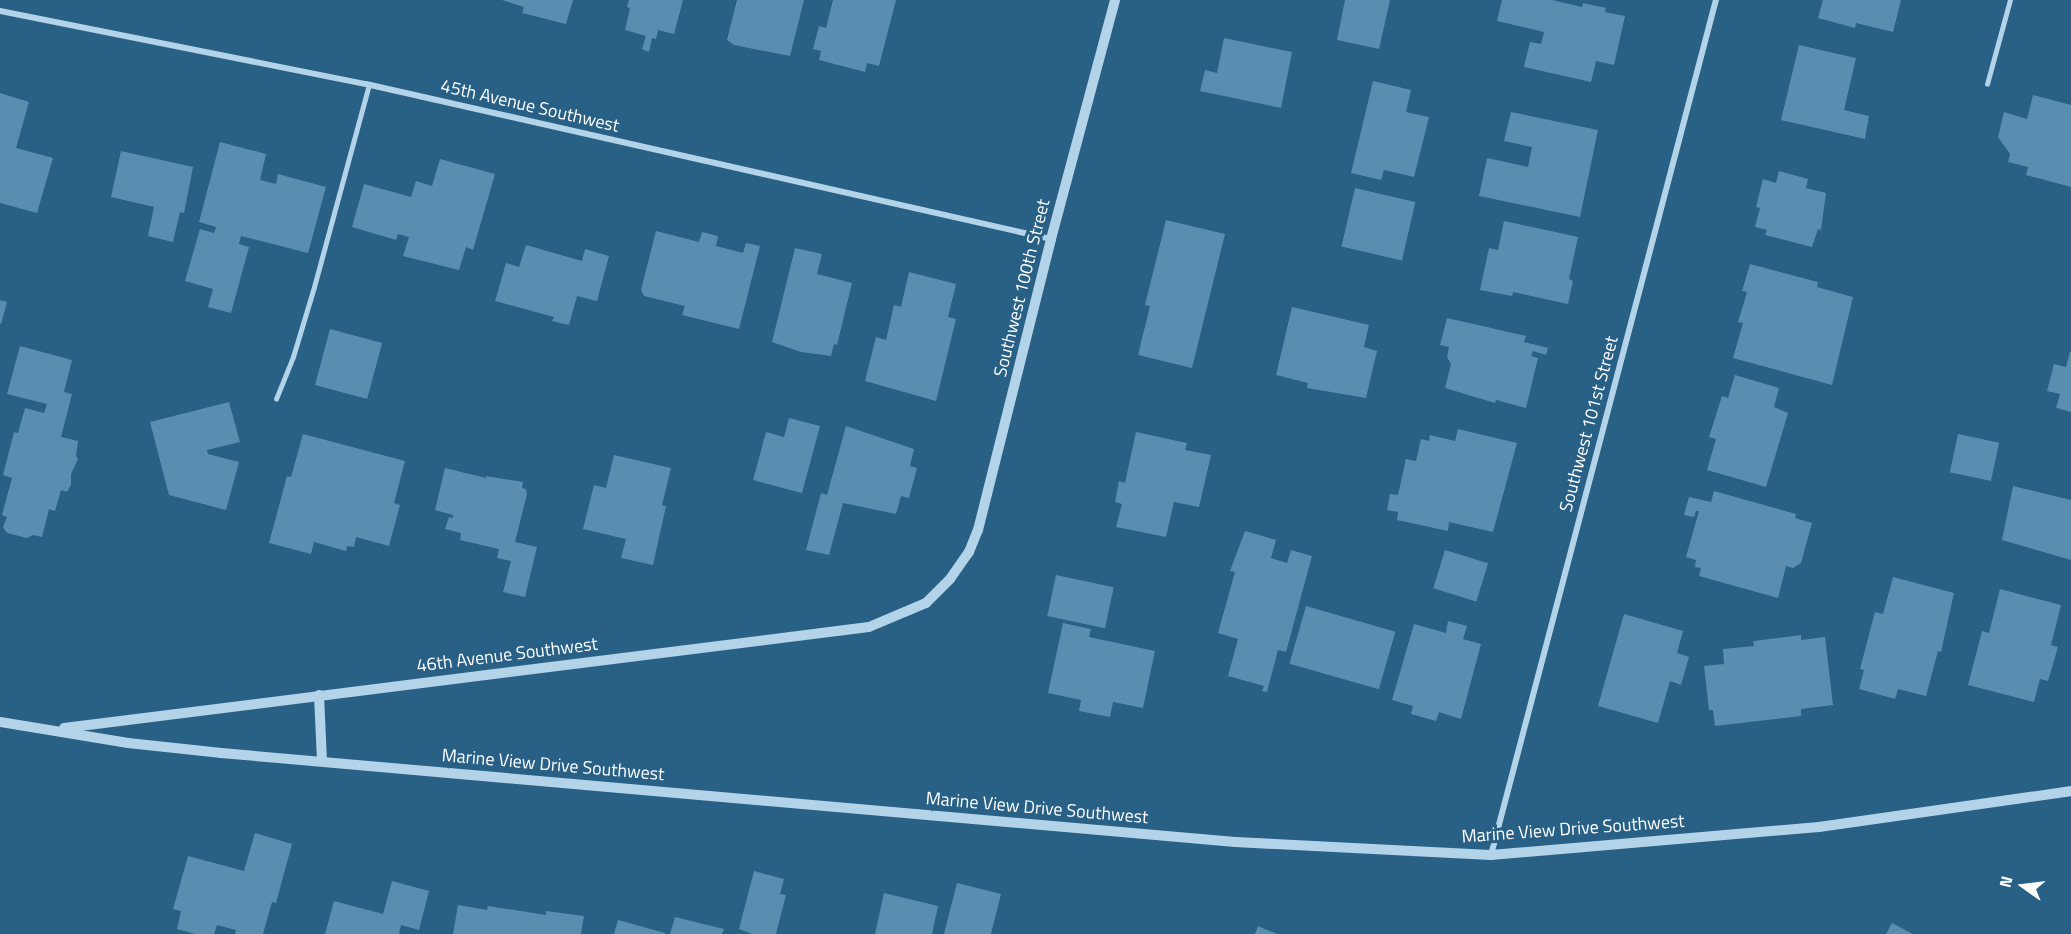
<!DOCTYPE html>
<html>
<head>
<meta charset="utf-8">
<style>
  body { margin:0 }
  #map { position:relative; width:2071px; height:934px; overflow:hidden; background:#286086; font-family:"Titillium Web",sans-serif }
  div>[style] { position:absolute }
  [style*='--x'] { left:calc(var(--x)*1px); top:calc(var(--y)*1px); width:calc(var(--w)*1px); rotate:calc(var(--a)*1deg) }
  .building>* { inset:0; background:#598eb1; transform-origin:0 0 }
  .service>* { height:4.5px; margin:-2.25px; padding:0 2.25px; transform-origin:2.25px; border-radius:2.25px; background:#b3d3e8 }
  .minor>* { height:6px; margin:-3px; padding:0 3px; transform-origin:3px; border-radius:3px; background:#b3d3e8 }
  .tertiary>* { height:10px; margin:-5px; padding:0 5px; transform-origin:5px; border-radius:5px; background:#b3d3e8 }
  span { translate:-50% -50%; white-space:nowrap; text-align:center; line-height:1.15; -webkit-text-stroke:6px #286086; paint-order:stroke }
  .street-label { font-size:18px; color:#fff }
  .north { position:absolute; left:1993px; top:856px; width:60px; height:60px; -webkit-text-stroke:4px #286086; paint-order:stroke; rotate:284deg; font-size:16px; font-weight:700; line-height:24px; text-align:center; color:#fff }
  .north::after { content:''; display:block; margin:auto; width:21px; height:27px; background:#fff; clip-path:polygon(50% 0,100% 100%,50% 72%,0 100%) }
</style>
</head>
<body>
<div id="map">
  <div class="building">
    <div style="clip-path:polygon(502px 0,573px 0,566px 24px,522px 13px,524px 7px)"></div>
    <div style="clip-path:polygon(629px 0,683px 0,674px 34px,658px 30px,656px 39px,652px 38px,649px 52px,642px 49px,646px 36px,625px 30px,630px 8px,627px 7px)"></div>
    <div style="clip-path:polygon(737px 0,804px 0,790px 56px,734px 45px,727px 40px)"></div>
    <div style="clip-path:polygon(833px 0,896px 0,879px 66px,867px 63px,865px 72px,819px 60px,821px 51px,813px 49px,819px 26px,826px 28px)"></div>
    <div style="clip-path:polygon(1345px 0,1390px 0,1379px 49px,1337px 40px)"></div>
    <div style="clip-path:polygon(1502px 0,1552px 0,1582px 7px,1583px 3px,1606px 8px,1605px 12px,1625px 16px,1614px 65px,1596px 61px,1591px 82px,1524px 67px,1530px 42px,1541px 44px,1544px 32px,1497px 21px)"></div>
    <div style="clip-path:polygon(1823px 0,1901px 0,1893px 32px,1856px 23px,1855px 28px,1818px 18px)"></div>
    <div style="clip-path:polygon(1224px 38px,1292px 52px,1281px 108px,1200px 91px,1205px 70px,1217px 73px)"></div>
    <div style="clip-path:polygon(1799px 45px,1856px 58px,1844px 110px,1869px 116px,1865px 139px,1781px 120px)"></div>
    <div style="clip-path:polygon(1373px 81px,1411px 90px,1406px 112px,1429px 117px,1414px 177px,1384px 170px,1381px 180px,1351px 173px)"></div>
    <div style="clip-path:polygon(0 93px,29px 102px,16px 148px,53px 158px,37px 213px,0 203px)"></div>
    <div style="clip-path:polygon(2033px 95px,2071px 105px,2071px 187px,2026px 175px,2028px 167px,2008px 162px,2010px 154px,1998px 137px,2004px 112px,2027px 119px)"></div>
    <div style="clip-path:polygon(1511px 112px,1598px 130px,1580px 217px,1479px 196px,1487px 158px,1528px 167px,1532px 147px,1504px 141px)"></div>
    <div style="clip-path:polygon(220px 142px,266px 154px,260px 180px,276px 184px,278px 174px,326px 187px,308px 253px,241px 236px,239px 244px,249px 247px,231px 313px,208px 307px,213px 289px,185px 281px,200px 229px,214px 233px,216px 227px,199px 222px)"></div>
    <div style="clip-path:polygon(121px 151px,193px 167px,184px 213px,180px 212px,173px 242px,148px 236px,154px 207px,111px 197px)"></div>
    <div style="clip-path:polygon(440px 159px,495px 174px,473px 250px,466px 247px,459px 270px,403px 256px,409px 237px,398px 234px,396px 240px,352px 227px,364px 184px,411px 197px,416px 181px,432px 186px)"></div>
    <div style="clip-path:polygon(1779px 171px,1808px 179px,1806px 188px,1826px 193px,1821px 230px,1818px 229px,1812px 247px,1765px 235px,1767px 230px,1755px 227px,1760px 208px,1756px 207px,1763px 179px,1776px 183px)"></div>
    <div style="left:1355px;top:188px;width:62px;height:60px;rotate:13deg"></div>
    <div style="clip-path:polygon(1166px 220px,1225px 234px,1192px 368px,1138px 355px,1150px 306px,1145px 305px)"></div>
    <div style="clip-path:polygon(1504px 221px,1578px 237px,1569px 279px,1573px 281px,1568px 304px,1513px 292px,1512px 296px,1480px 290px,1489px 248px,1498px 250px)"></div>
    <div style="clip-path:polygon(656px 231px,699px 242px,702px 232px,718px 236px,716px 246px,743px 253px,746px 243px,760px 246px,739px 329px,682px 315px,685px 306px,644px 296px,641px 290px)"></div>
    <div style="clip-path:polygon(526px 245px,582px 261px,585px 249px,609px 256px,597px 301px,577px 296px,569px 325px,552px 321px,554px 317px,495px 301px,506px 263px,519px 267px)"></div>
    <div style="clip-path:polygon(795px 248px,822px 254px,817px 274px,852px 283px,837px 345px,834px 344px,831px 356px,801px 352px,772px 342px)"></div>
    <div style="clip-path:polygon(1750px 264px,1818px 282px,1817px 287px,1853px 297px,1832px 385px,1733px 358px,1743px 323px,1738px 322px,1747px 292px,1742px 291px)"></div>
    <div style="clip-path:polygon(909px 272px,956px 284px,948px 317px,956px 319px,936px 401px,865px 381px,876px 337px,886px 340px,894px 305px,901px 307px)"></div>
    <div style="clip-path:polygon(0 300px,7px 302px,1px 324px,0 324px)"></div>
    <div style="clip-path:polygon(1292px 307px,1369px 325px,1364px 347px,1377px 351px,1366px 398px,1307px 388px,1308px 383px,1276px 375px)"></div>
    <div style="clip-path:polygon(1447px 318px,1526px 336px,1524px 342px,1548px 348px,1546px 355px,1533px 351px,1531px 356px,1538px 358px,1526px 408px,1496px 400px,1495px 403px,1445px 388px,1451px 364px,1447px 357px,1449px 347px,1440px 345px)"></div>
    <div style="left:330px;top:329px;width:54px;height:58px;rotate:15deg"></div>
    <div style="clip-path:polygon(20px 346px,72px 360px,64px 392px,72px 394px,61px 437px,78px 441px,76px 456px,78px 459px,71px 474px,71px 485px,67px 492px,61px 490px,55px 511px,49px 509px,42px 537px,33px 535px,27px 538px,7px 533px,3px 527px,7px 517px,2px 515px,12px 478px,3px 475px,14px 432px,18px 433px,25px 408px,44px 413px,47px 404px,7px 394px)"></div>
    <div style="clip-path:polygon(2070px 352px,2071px 352px,2071px 412px,2056px 408px,2060px 394px,2047px 391px,2054px 364px,2066px 367px)"></div>
    <div style="clip-path:polygon(1735px 375px,1779px 388px,1774px 407px,1788px 413px,1766px 487px,1707px 470px,1716px 439px,1709px 437px,1722px 396px,1728px 398px)"></div>
    <div style="clip-path:polygon(229px 402px,240px 442px,207px 450px,208px 454px,239px 462px,226px 510px,169px 495px,150px 422px)"></div>
    <div style="clip-path:polygon(789px 418px,820px 426px,802px 493px,753px 480px,766px 432px,784px 437px)"></div>
    <div style="clip-path:polygon(846px 426px,914px 449px,910px 466px,917px 468px,909px 498px,901px 496px,896px 514px,843px 503px,829px 555px,806px 550px,821px 493px,827px 495px)"></div>
    <div style="clip-path:polygon(1458px 429px,1517px 443px,1493px 532px,1449px 522px,1448px 531px,1397px 520px,1398px 512px,1387px 510px,1390px 494px,1398px 495px,1406px 459px,1416px 461px,1421px 439px,1429px 441px,1430px 435px,1455px 441px)"></div>
    <div style="clip-path:polygon(1136px 432px,1187px 443px,1185px 450px,1211px 455px,1199px 507px,1174px 502px,1166px 537px,1116px 527px,1122px 504px,1115px 502px,1119px 481px,1125px 483px)"></div>
    <div style="clip-path:polygon(303px 434px,405px 461px,394px 503px,400px 505px,389px 546px,356px 537px,354px 547px,347px 546px,346px 551px,314px 542px,311px 554px,269px 543px,287px 476px,291px 477px)"></div>
    <div style="left:1958px;top:434px;width:42px;height:39px;rotate:12deg"></div>
    <div style="clip-path:polygon(614px 455px,671px 468px,662px 505px,666px 506px,653px 565px,621px 558px,626px 539px,583px 529px,594px 485px,606px 488px)"></div>
    <div style="clip-path:polygon(445px 468px,486px 478px,486px 476px,523px 482px,522px 488px,526px 489px,527px 494px,515px 542px,537px 547px,525px 597px,503px 592px,511px 561px,497px 558px,499px 549px,460px 540px,461px 533px,445px 529px,449px 517px,453px 518px,453px 515px,435px 510px)"></div>
    <div style="clip-path:polygon(2013px 486px,2071px 500px,2071px 560px,2002px 540px)"></div>
    <div style="clip-path:polygon(1714px 491px,1796px 514px,1795px 518px,1812px 523px,1801px 563px,1793px 568px,1786px 566px,1778px 598px,1699px 576px,1701px 568px,1695px 567px,1696px 560px,1686px 557px,1699px 511px,1696px 511px,1694px 517px,1684px 515px,1689px 497px,1711px 502px)"></div>
    <div style="clip-path:polygon(1245px 531px,1276px 540px,1271px 558px,1287px 563px,1291px 550px,1312px 556px,1286px 652px,1278px 650px,1267px 692px,1262px 691px,1264px 686px,1228px 676px,1238px 639px,1218px 633px,1235px 572px,1230px 571px)"></div>
    <div style="left:1445px;top:550px;width:45px;height:40px;rotate:17deg"></div>
    <div style="left:1056px;top:575px;width:59px;height:42px;rotate:12deg"></div>
    <div style="clip-path:polygon(1893px 577px,1954px 593px,1941px 652px,1938px 651px,1926px 696px,1898px 689px,1895px 699px,1859px 689px,1864px 670px,1860px 669px,1875px 612px,1883px 614px)"></div>
    <div style="clip-path:polygon(2000px 589px,2061px 605px,2051px 645px,2058px 647px,2048px 681px,2040px 679px,2034px 702px,1968px 685px,1982px 631px,1989px 633px)"></div>
    <div style="left:1306px;top:606px;width:93px;height:60px;rotate:16deg"></div>
    <div style="clip-path:polygon(1624px 614px,1683px 631px,1677px 653px,1689px 657px,1681px 685px,1670px 681px,1658px 723px,1598px 706px)"></div>
    <div style="clip-path:polygon(1448px 621px,1467px 626px,1463px 639px,1481px 644px,1461px 719px,1439px 712px,1436px 721px,1411px 714px,1413px 706px,1392px 700px,1414px 624px,1446px 633px)"></div>
    <div style="clip-path:polygon(1063px 623px,1091px 629px,1089px 637px,1155px 651px,1143px 708px,1113px 702px,1110px 717px,1079px 711px,1081px 700px,1048px 693px)"></div>
    <div style="clip-path:polygon(1801px 635px,1801px 640px,1825px 637px,1833px 705px,1801px 709px,1801px 716px,1715px 726px,1713px 710px,1709px 710px,1704px 666px,1724px 664px,1723px 649px,1754px 646px,1753px 641px)"></div>
    <div style="clip-path:polygon(255px 833px,292px 844px,276px 903px,272px 902px,263px 934px,235px 934px,236px 930px,217px 925px,214px 934px,195px 934px,177px 929px,181px 911px,173px 909px,188px 856px,244px 871px)"></div>
    <div style="clip-path:polygon(754px 871px,784px 879px,780px 894px,786px 895px,776px 934px,752px 934px,739px 929px)"></div>
    <div style="clip-path:polygon(392px 881px,429px 891px,419px 930px,401px 925px,399px 934px,325px 934px,334px 901px,383px 914px)"></div>
    <div style="clip-path:polygon(957px 883px,1001px 894px,991px 934px,944px 934px)"></div>
    <div style="clip-path:polygon(884px 893px,938px 906px,932px 934px,875px 934px)"></div>
    <div style="clip-path:polygon(458px 905px,487px 910px,488px 906px,546px 915px,546px 911px,584px 916px,581px 934px,453px 934px)"></div>
    <div style="clip-path:polygon(675px 917px,724px 929px,722px 934px,670px 934px)"></div>
    <div style="clip-path:polygon(618px 920px,665px 933px,665px 934px,614px 934px)"></div>
    <div style="clip-path:polygon(1892px 923px,1913px 934px,1886px 934px)"></div>
    <div style="clip-path:polygon(1258px 926px,1277px 934px,1255px 934px)"></div>
  </div>
  <div class="service">
    <div style="--x:1987;--y:84;--w:87;--a:-74.7"></div>
    <div style="--x:276;--y:399;--w:45;--a:-68"></div>
    <div style="--x:293;--y:357;--w:73;--a:-73.3"></div>
    <div style="--x:314;--y:287;--w:209;--a:-74.8"></div>
  </div>
  <div class="minor">
    <div style="--x:0;--y:11;--w:373;--a:11.3"></div>
    <div style="--x:366;--y:84;--w:702;--a:12.75"></div>
    <div style="--x:1491;--y:855;--w:884;--a:-75.26"></div>
  </div>
  <div class="tertiary">
    <div style="--x:319;--y:695;--w:66;--a:87.4"></div>
    <div style="--x:0;--y:722;--w:130;--a:9.3"></div>
    <div style="--x:128;--y:743;--w:94;--a:6.1"></div>
    <div style="--x:221;--y:753;--w:1018;--a:5.02"></div>
    <div style="--x:1235;--y:842;--w:256;--a:2.9"></div>
    <div style="--x:1491;--y:855;--w:329;--a:-4.9"></div>
    <div style="--x:1819;--y:827;--w:255;--a:-8.1"></div>
    <div style="--x:64;--y:728;--w:811;--a:-7.15"></div>
    <div style="--x:869;--y:627;--w:62;--a:-22.8"></div>
    <div style="--x:926;--y:603;--w:34;--a:-45"></div>
    <div style="--x:950;--y:579;--w:33;--a:-55"></div>
    <div style="--x:969;--y:552;--w:24;--a:-68"></div>
    <div style="--x:978;--y:530;--w:300;--a:-75.9"></div>
    <div style="--x:1051;--y:239;--w:247;--a:-75"></div>
  </div>
  <div class="street-label">
    <span style="left:530px;top:106px;rotate:13deg">45th Avenue Southwest</span>
    <span style="left:1022px;top:288px;rotate:-76deg">Southwest 100th Street</span>
    <span style="left:1589px;top:424px;rotate:-75deg">Southwest 101st Street</span>
    <span style="left:507px;top:655px;rotate:-7deg">46th Avenue Southwest</span>
    <span style="left:553px;top:765px;rotate:5deg">Marine View Drive Southwest</span>
    <span style="left:1037px;top:808px;rotate:5deg">Marine View Drive Southwest</span>
    <span style="left:1573px;top:829px;rotate:-4deg">Marine View Drive Southwest</span>
  </div>
  <div class="north">N</div>
</div>
</body>
</html>
